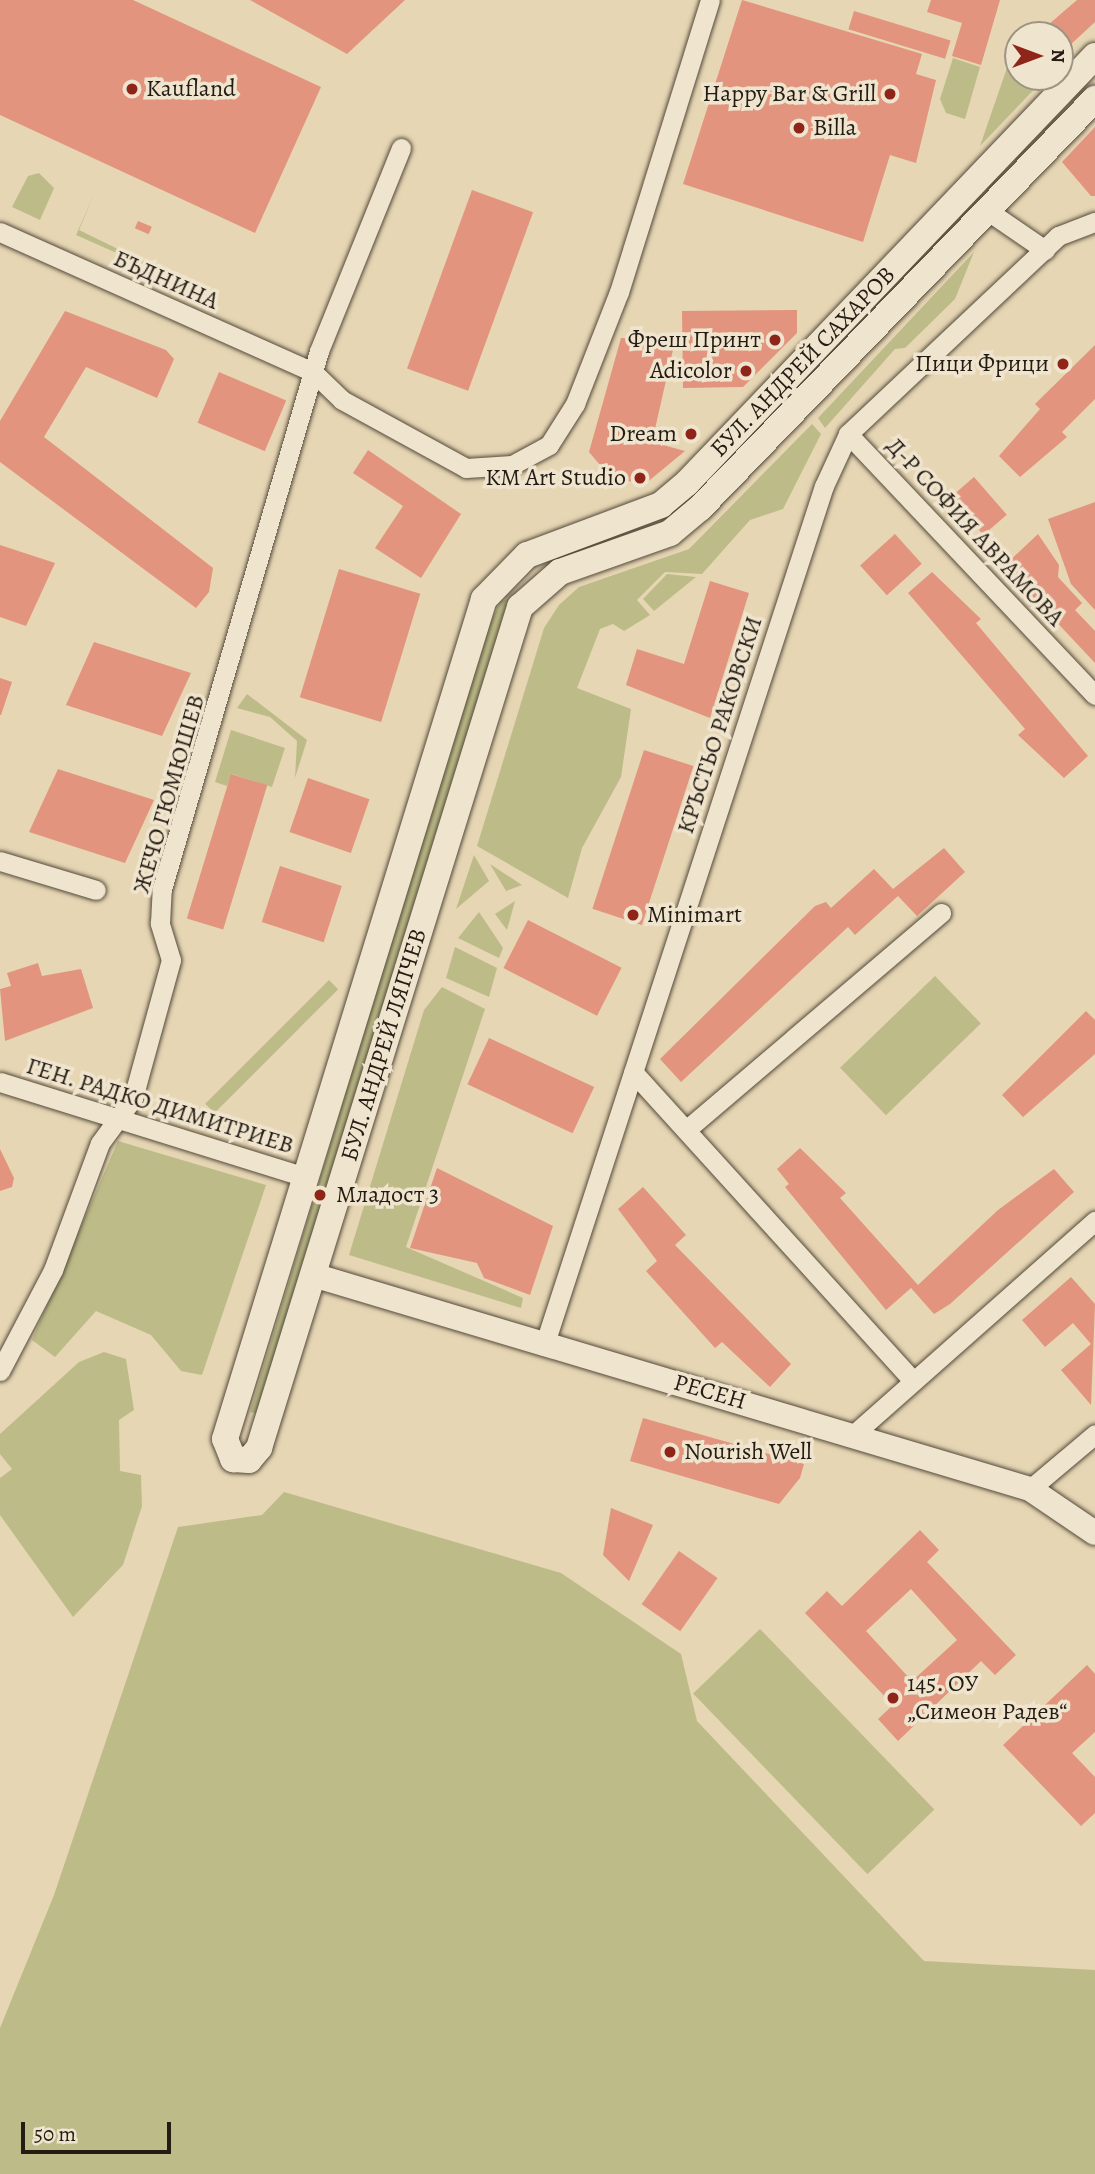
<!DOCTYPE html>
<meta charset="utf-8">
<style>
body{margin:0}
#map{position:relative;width:1095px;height:2174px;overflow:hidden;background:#e6d6b4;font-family:Alegreya,serif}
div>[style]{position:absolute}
.green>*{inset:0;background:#bdbc88;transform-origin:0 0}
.building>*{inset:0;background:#e2947e;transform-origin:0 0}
.roads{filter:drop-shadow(0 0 2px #544a3b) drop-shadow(0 0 2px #544a3b)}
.minor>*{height:19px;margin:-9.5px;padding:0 9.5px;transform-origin:9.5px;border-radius:9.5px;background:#efe4ce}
.tertiary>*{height:24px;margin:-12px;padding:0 12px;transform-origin:12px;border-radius:12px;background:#efe4ce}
.secondary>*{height:26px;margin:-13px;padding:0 13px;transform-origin:13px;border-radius:13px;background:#efe4ce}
.dots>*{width:19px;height:19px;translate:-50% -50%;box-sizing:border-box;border:4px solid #efe4ce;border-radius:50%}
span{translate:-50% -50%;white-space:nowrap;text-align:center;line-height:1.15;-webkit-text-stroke:7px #efe4ce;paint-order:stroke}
.poi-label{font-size:24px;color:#241b13}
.left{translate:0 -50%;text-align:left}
.right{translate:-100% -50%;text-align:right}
.street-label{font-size:24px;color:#241b13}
.north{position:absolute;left:1004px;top:21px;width:70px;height:70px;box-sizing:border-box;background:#efe4ce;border:2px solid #9e9483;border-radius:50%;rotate:90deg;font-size:19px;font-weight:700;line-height:28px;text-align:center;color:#241b13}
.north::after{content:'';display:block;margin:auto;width:24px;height:32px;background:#8f2418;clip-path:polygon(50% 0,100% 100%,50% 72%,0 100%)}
.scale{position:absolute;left:21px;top:2122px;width:150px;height:32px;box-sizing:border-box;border:4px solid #241b13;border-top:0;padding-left:9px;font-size:21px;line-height:24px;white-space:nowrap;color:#241b13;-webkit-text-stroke:5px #efe4ce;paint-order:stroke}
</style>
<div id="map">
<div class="green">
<i style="clip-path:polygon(1018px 36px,1018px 77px,1046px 77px,980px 146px)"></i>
<i style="clip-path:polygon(953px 58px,980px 67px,965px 119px,946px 113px,940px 99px)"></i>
<i style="clip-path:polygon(39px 173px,54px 188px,40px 220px,12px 207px,28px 176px)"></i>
<i style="clip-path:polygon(95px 192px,79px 230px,214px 296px,76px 235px)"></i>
<i style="clip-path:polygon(974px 252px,955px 299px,905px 348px,895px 349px,825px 428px,818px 418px)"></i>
<i style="clip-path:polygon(812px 424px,821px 434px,783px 509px,750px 520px,702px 574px,665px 572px,637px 600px,650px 615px,624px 631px,613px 624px,600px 629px,577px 688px,631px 709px,621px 777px,582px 848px,568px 898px,477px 846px,544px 628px,559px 605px,579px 587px,689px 549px)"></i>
<i style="clip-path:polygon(667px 574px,696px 577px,654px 611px,643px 599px)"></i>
<i style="clip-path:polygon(509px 599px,259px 1414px,250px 1412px,482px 639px,501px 601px)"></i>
<i style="clip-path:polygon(247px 694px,307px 740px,295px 778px,297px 741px,270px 717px,237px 708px)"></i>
<i style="clip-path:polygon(231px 730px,285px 748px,272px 787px,232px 774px,227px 786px,215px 782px)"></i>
<i style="clip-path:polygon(474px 855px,489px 881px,456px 909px)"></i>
<i style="clip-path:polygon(490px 864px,522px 885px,506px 891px)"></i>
<i style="clip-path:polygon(515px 901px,507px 930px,495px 914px)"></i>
<i style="clip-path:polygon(479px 912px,503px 948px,499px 958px,458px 938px)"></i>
<i style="clip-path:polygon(455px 947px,497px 968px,489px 997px,446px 978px)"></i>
<i style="left:935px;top:976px;width:66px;height:132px;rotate:46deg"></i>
<i style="left:329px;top:980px;width:13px;height:175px;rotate:45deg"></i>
<i style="clip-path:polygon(442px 987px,485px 1009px,406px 1247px,523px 1298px,521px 1308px,349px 1255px,424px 1010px)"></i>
<i style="clip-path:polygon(118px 1141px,266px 1185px,202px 1375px,181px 1371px,151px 1335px,96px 1311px,55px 1357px,32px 1340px)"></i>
<i style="clip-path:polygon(104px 1352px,126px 1359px,134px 1410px,119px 1420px,120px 1471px,141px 1475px,142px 1506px,123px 1565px,73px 1617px,0 1515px,0 1478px,12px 1469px,0 1454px,0 1434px,79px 1362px)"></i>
<i style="clip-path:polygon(284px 1492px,561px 1573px,681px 1654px,697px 1721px,924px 1961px,1095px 1970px,1095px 2174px,0 2174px,0 2028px,54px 1895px,178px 1527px,262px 1515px)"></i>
<i style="left:760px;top:1629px;width:251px;height:93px;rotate:46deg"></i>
</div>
<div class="building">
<i style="clip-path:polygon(0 0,133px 0,321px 87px,255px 233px,0 115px)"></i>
<i style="clip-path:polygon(250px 0,405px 0,347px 54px)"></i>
<i style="clip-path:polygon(742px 0,922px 54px,916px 74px,936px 80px,916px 163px,890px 155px,863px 242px,683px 184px)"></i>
<i style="clip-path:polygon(931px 0,1000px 0,981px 65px,952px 56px,962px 23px,927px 12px)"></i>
<i style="clip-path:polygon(1077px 0,1095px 0,1095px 22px,1069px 46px,1048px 25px)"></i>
<i style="left:854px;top:11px;width:101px;height:19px;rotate:17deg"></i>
<i style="clip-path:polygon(1095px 127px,1095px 196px,1091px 196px,1062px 162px)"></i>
<i style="left:472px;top:190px;width:65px;height:190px;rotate:20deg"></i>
<i style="left:138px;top:221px;width:15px;height:8px;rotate:23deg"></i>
<i style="clip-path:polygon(797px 310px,797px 333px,743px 387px,683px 388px,682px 311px)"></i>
<i style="clip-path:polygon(65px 311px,166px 350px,174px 359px,157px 398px,86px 367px,44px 437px,213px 568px,209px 592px,196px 608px,0 462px,0 421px)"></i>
<i style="clip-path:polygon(621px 338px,675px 341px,652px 442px,685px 451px,645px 484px,611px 478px,589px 452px)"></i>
<i style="clip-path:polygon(1095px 345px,1095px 399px,1062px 432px,1067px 437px,1020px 477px,999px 456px,1040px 409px,1035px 404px)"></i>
<i style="left:219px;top:372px;width:73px;height:55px;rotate:23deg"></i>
<i style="clip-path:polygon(368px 450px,461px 514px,421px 578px,375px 548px,403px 506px,353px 473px)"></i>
<i style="left:974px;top:477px;width:50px;height:31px;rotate:49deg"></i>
<i style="clip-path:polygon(1095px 502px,1095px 610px,1071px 584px,1048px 519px)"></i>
<i style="left:895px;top:534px;width:40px;height:47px;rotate:48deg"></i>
<i style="clip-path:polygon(1038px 534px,1059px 565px,1058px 577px,1082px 603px,1075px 610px,1095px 631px,1095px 663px,1004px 566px)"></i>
<i style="clip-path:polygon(0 545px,55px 563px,26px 626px,0 617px)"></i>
<i style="left:339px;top:569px;width:85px;height:134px;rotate:17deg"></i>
<i style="clip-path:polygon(932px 572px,981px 619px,976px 623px,1088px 756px,1064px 778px,1018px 735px,1025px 729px,908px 593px)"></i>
<i style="clip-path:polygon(710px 581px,749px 593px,710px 718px,626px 685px,637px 649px,684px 664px)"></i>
<i style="clip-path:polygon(94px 642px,191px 673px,162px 736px,66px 705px)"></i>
<i style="clip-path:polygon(0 678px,12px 682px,1px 715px,0 715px)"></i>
<i style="left:644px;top:750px;width:52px;height:167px;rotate:18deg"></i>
<i style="clip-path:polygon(58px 769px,154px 800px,125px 863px,29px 832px)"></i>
<i style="left:231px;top:774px;width:38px;height:151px;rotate:17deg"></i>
<i style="left:308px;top:778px;width:65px;height:57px;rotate:19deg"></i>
<i style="clip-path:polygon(944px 848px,965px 872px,917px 916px,898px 896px,855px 935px,848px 927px,681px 1082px,660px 1059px,815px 906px,826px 902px,831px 908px,874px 869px,893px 889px)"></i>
<i style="left:280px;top:866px;width:65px;height:59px;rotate:18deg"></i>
<i style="left:528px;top:920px;width:105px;height:54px;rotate:27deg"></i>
<i style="clip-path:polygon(38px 963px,42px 976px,81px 969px,93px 1008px,5px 1041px,0 989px,11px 986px,7px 973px)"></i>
<i style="clip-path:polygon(1086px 1011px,1095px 1020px,1095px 1054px,1023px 1117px,1002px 1095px)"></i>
<i style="left:489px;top:1038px;width:116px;height:51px;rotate:25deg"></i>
<i style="clip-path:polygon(800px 1148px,846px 1193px,840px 1198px,918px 1285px,998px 1210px,1054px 1169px,1074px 1192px,950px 1304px,934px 1314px,911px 1288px,886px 1310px,785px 1187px,789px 1184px,777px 1169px)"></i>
<i style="clip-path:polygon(0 1149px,14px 1178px,12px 1187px,0 1191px)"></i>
<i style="clip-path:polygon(437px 1168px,553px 1226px,530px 1295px,484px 1278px,477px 1263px,410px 1248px)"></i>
<i style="clip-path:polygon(643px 1187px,686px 1235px,675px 1245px,791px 1364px,770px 1387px,722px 1342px,715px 1348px,646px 1271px,657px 1261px,618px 1209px)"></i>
<i style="clip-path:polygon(1071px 1277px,1095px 1304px,1091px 1405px,1061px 1370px,1091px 1344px,1073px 1323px,1045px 1347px,1022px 1320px)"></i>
<i style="clip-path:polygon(643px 1418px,804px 1464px,800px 1478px,779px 1504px,630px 1461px)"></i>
<i style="clip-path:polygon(611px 1508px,653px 1525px,629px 1581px,603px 1555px)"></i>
<i style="clip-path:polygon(evenodd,920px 1530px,939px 1550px,927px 1562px,1016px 1655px,995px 1675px,981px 1661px,898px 1741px,878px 1719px,893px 1705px,805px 1613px,827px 1591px,842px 1606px,920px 1530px,911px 1589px,957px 1640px,912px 1681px,866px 1631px,911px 1589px)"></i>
<i style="left:679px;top:1551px;width:47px;height:65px;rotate:35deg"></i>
<i style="clip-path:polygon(1087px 1665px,1095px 1674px,1095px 1732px,1072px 1753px,1095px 1777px,1095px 1813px,1081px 1826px,1003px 1745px)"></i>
</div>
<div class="roads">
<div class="minor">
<i style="left:988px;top:211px;width:69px;rotate:34.4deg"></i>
<i style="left:0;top:232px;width:343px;rotate:24.1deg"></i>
<i style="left:313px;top:372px;width:40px;rotate:44deg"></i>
<i style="left:342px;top:400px;width:141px;rotate:28.7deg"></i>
<i style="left:466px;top:468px;width:46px;rotate:-3.7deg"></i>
<i style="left:512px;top:465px;width:42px;rotate:-28.4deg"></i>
<i style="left:549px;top:445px;width:49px;rotate:-57.6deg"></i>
<i style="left:575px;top:404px;width:120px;rotate:-68.6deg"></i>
<i style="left:619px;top:292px;width:306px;rotate:-72.7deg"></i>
<i style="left:848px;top:434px;width:359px;rotate:46.6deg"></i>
<i style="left:0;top:861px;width:100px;rotate:16.8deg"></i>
<i style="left:633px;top:1072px;width:417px;rotate:47.8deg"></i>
<i style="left:0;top:1082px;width:319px;rotate:17.3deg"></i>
<i style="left:686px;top:1130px;width:335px;rotate:-40.4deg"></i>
<i style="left:544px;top:1346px;width:904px;rotate:-71.97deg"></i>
<i style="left:824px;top:486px;width:57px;rotate:-65.2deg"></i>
<i style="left:848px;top:434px;width:289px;rotate:-43.3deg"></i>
<i style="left:1058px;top:236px;width:40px;rotate:-21deg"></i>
<i style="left:0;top:1371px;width:114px;rotate:-62.3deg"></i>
<i style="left:53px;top:1270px;width:135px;rotate:-69.7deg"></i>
<i style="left:100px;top:1143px;width:56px;rotate:-53.7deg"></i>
<i style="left:133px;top:1098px;width:143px;rotate:-74.6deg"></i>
<i style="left:171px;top:960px;width:39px;rotate:-107deg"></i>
<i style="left:160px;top:923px;width:34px;rotate:-87deg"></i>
<i style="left:162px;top:889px;width:560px;rotate:-73.73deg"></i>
<i style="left:319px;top:351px;width:219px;rotate:-68deg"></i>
<i style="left:854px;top:1434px;width:322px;rotate:-41.5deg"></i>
<i style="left:1030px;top:1489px;width:85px;rotate:-40.2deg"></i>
</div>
<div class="tertiary">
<i style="left:313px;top:1275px;width:748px;rotate:16.62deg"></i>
<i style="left:1030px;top:1489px;width:78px;rotate:34.1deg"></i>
</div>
<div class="secondary">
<i style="left:1095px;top:56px;width:591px;rotate:133.7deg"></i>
<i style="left:687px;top:483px;width:34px;rotate:140deg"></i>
<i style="left:661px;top:505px;width:143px;rotate:159.5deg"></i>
<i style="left:527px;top:555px;width:62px;rotate:134.3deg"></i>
<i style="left:484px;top:599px;width:879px;rotate:107.14deg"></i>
<i style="left:225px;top:1439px;width:22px;rotate:68deg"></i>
<i style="left:233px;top:1459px;width:16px;rotate:4deg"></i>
<i style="left:249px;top:1460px;width:16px;rotate:-50deg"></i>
<i style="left:259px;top:1448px;width:881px;rotate:-72.76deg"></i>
<i style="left:520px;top:607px;width:53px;rotate:-41.2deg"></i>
<i style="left:560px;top:572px;width:117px;rotate:-19.5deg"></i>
<i style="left:670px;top:533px;width:39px;rotate:-40deg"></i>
<i style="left:700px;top:508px;width:569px;rotate:-46deg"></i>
</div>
</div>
<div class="dots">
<i style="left:132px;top:89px;background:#8f2418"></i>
<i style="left:890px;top:94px;background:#8f2418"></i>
<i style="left:799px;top:128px;background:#8f2418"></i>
<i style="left:775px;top:340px;background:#8f2418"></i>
<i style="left:1063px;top:364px;background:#8f2418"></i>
<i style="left:746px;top:371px;background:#8f2418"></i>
<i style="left:691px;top:434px;background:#8f2418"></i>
<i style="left:640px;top:478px;background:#8f2418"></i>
<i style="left:633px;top:915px;background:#8f2418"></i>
<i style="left:320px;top:1195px;background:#8f2418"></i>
<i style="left:670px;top:1452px;background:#8f2418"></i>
<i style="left:893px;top:1698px;background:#8f2418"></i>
</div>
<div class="poi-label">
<span class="left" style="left:146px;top:89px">Kaufland</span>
<span class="right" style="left:876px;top:94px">Happy Bar &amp; Grill</span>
<span class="left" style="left:813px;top:128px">Billa</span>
<span class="right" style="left:761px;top:340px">Фреш Принт</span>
<span class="right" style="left:1049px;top:364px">Пици Фрици</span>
<span class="right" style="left:732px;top:371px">Adicolor</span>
<span class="right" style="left:677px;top:434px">Dream</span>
<span class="right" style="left:626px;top:478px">KM Art Studio</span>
<span class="left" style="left:647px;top:915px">Minimart</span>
<span class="left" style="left:336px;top:1195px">Младост 3</span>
<span class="left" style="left:684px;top:1452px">Nourish Well</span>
<span class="left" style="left:907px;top:1698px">145. ОУ<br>„Симеон Радев“</span>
</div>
<div class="street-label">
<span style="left:166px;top:280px;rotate:24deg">БЪДНИНА</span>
<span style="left:803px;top:362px;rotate:-46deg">БУЛ. АНДРЕЙ САХАРОВ</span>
<span style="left:975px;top:532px;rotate:47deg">Д-Р СОФИЯ АВРАМОВА</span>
<span style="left:720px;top:725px;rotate:-72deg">КРЪСТЬО РАКОВСКИ</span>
<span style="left:169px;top:794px;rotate:-74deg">ЖЕЧО ГЮМЮШЕВ</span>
<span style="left:384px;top:1045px;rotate:-73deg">БУЛ. АНДРЕЙ ЛЯПЧЕВ</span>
<span style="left:160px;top:1106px;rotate:17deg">ГЕН. РАДКО ДИМИТРИЕВ</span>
<span style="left:710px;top:1392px;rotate:16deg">РЕСЕН</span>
</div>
<div class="north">N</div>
<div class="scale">50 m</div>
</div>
